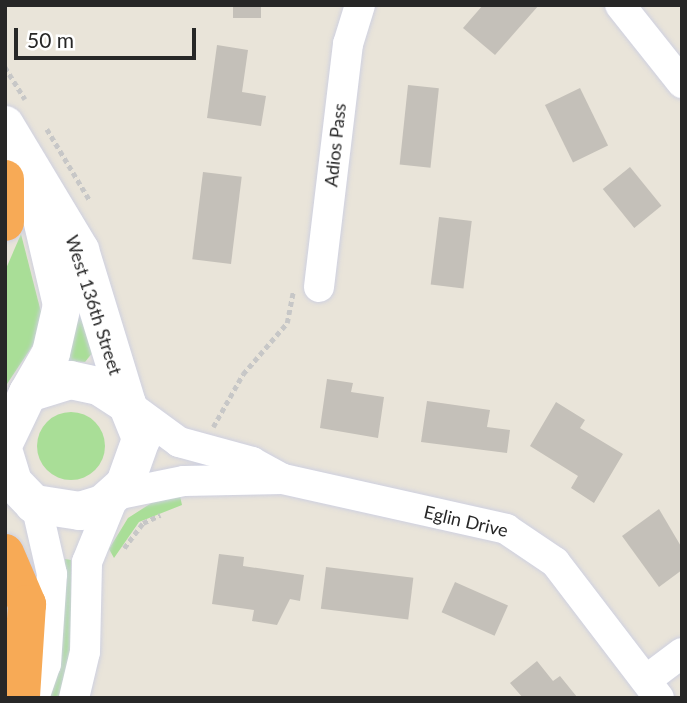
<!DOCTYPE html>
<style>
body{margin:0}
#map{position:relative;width:687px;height:703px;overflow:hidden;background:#e9e4d9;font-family:Lato,sans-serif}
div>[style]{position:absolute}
.green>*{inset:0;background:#a9de97}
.round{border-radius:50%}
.building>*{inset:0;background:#c4c0b9;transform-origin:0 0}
.path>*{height:4.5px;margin-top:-2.25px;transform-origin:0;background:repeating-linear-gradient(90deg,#c7c7c7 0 5px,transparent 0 8.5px)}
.roads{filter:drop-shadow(0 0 2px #ced0e0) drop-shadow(0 0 2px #ced0e0)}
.street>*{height:30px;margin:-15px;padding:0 15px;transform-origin:15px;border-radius:15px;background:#fff}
.secondary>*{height:38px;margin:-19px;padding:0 19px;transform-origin:19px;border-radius:19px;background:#fff}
.highway>*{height:38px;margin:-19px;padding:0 19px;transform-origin:19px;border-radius:19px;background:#f7aa56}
span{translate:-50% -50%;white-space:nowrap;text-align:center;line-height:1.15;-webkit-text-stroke:7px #fff;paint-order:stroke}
.street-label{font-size:18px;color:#272727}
.frame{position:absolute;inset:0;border:7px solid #272727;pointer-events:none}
.scale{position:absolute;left:14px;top:28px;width:182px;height:32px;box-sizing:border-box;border:4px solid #272727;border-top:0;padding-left:9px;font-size:21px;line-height:24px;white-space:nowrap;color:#272727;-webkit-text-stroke:5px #fff;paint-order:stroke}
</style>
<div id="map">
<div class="green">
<i style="clip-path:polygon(21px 234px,42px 316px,37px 339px,5px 387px,5px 271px)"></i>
<i style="clip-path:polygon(83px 316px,93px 352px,85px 362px,67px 361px,77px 317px)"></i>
<i class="round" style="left:37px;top:412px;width:68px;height:68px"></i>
<i style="clip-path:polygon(180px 496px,182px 505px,139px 522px,114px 558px,109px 549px,128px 518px,153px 502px)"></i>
<i style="clip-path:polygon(65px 559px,71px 560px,72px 643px,60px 698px,49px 698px)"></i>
</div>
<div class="building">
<i style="left:233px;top:5px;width:28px;height:13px"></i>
<i style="clip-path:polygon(483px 5px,539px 5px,495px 55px,463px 28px)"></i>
<i style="clip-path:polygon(217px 45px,248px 50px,242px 92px,266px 96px,261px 126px,207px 118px)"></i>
<i style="left:408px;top:85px;width:31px;height:80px;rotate:6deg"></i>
<i style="left:580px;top:88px;width:64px;height:39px;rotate:64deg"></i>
<i style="left:630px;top:167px;width:50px;height:35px;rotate:51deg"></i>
<i style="left:203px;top:172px;width:39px;height:88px;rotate:7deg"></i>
<i style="left:439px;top:217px;width:33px;height:68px;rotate:7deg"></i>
<i style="clip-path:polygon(327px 379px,353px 383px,351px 392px,384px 397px,378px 438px,320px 428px)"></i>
<i style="clip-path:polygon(427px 401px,490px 410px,487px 427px,510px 430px,507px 453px,421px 442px)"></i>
<i style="clip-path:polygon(556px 402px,585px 420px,580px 428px,623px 454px,594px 503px,571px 488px,578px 476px,530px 446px)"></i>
<i style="clip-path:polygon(659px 509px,682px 548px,682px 570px,659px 587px,622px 536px)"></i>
<i style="clip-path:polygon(219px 554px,244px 557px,243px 566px,304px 575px,300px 601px,290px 599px,277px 625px,252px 621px,254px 610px,212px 604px)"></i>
<i style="left:326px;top:567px;width:88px;height:42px;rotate:7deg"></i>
<i style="left:455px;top:582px;width:58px;height:33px;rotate:24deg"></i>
<i style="clip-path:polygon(537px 661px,553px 681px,560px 676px,577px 697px,523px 698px,510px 683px)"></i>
</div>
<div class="path">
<i style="left:5px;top:67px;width:38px;rotate:58deg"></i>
<i style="left:47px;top:129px;width:82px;rotate:59deg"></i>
<i style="left:213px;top:427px;width:61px;rotate:-60.5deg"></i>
<i style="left:243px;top:374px;width:67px;rotate:-49.2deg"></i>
<i style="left:287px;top:323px;width:31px;rotate:-79deg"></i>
<i style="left:124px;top:548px;width:31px;rotate:-53deg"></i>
<i style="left:143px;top:523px;width:19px;rotate:-25deg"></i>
</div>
<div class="roads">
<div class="street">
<i style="left:620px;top:5px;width:100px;rotate:51.5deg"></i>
<i style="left:319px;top:287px;width:245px;rotate:-83.2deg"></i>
<i style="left:348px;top:44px;width:41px;rotate:-72.9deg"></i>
<i style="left:130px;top:406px;width:61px;rotate:36.3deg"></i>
<i style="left:179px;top:442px;width:76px;rotate:15.3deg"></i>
<i style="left:252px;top:462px;width:35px;rotate:29deg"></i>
<i style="left:115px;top:495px;width:70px;rotate:-11.5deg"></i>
<i style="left:184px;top:481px;width:99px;rotate:-1.2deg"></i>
<i style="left:283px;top:479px;width:229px;rotate:12.6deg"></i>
<i style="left:506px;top:529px;width:59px;rotate:34deg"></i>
<i style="left:555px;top:562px;width:171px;rotate:52.6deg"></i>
<i style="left:646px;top:680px;width:45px;rotate:-36.9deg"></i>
<i style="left:34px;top:698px;width:36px;rotate:-71deg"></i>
<i style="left:46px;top:664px;width:90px;rotate:-86.2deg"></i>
<i style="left:52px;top:574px;width:72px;rotate:-102.9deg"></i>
<i style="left:74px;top:698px;width:47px;rotate:-76.6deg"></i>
<i style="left:85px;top:652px;width:90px;rotate:-88.7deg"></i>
<i style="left:87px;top:562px;width:71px;rotate:-67.8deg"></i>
</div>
<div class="secondary">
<i style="left:5px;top:125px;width:146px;rotate:59deg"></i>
<i style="left:80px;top:250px;width:161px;rotate:73deg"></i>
<i style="left:28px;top:393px;width:46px;rotate:-60.1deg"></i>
<i style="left:51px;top:353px;width:49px;rotate:-77.1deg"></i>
<i style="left:62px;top:305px;width:115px;rotate:-103.1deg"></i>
<i style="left:5px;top:441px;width:53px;rotate:-64.4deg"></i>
<i style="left:28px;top:393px;width:44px;rotate:-17.2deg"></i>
<i style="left:70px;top:380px;width:30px;rotate:12deg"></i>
<i style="left:99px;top:386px;width:33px;rotate:33deg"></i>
<i style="left:127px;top:404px;width:38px;rotate:68deg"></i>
<i style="left:141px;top:439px;width:48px;rotate:109.6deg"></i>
<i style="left:125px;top:484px;width:30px;rotate:138deg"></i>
<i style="left:103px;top:504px;width:24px;rotate:163deg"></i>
<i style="left:80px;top:511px;width:47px;rotate:-171.3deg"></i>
<i style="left:34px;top:504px;width:30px;rotate:-134deg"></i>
<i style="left:13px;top:482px;width:28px;rotate:-107deg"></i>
</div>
<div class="highway">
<i style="left:5px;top:179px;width:43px;rotate:90deg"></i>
<i style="left:5px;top:553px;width:56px;rotate:66.7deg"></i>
<i style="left:27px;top:604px;width:94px;rotate:93.7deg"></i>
</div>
</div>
<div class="street-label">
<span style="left:335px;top:145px;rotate:-84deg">Adios Pass</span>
<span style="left:94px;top:305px;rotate:72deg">West 136th Street</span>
<span style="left:466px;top:521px;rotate:13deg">Eglin Drive</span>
</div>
<div class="frame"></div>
<div class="scale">50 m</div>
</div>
